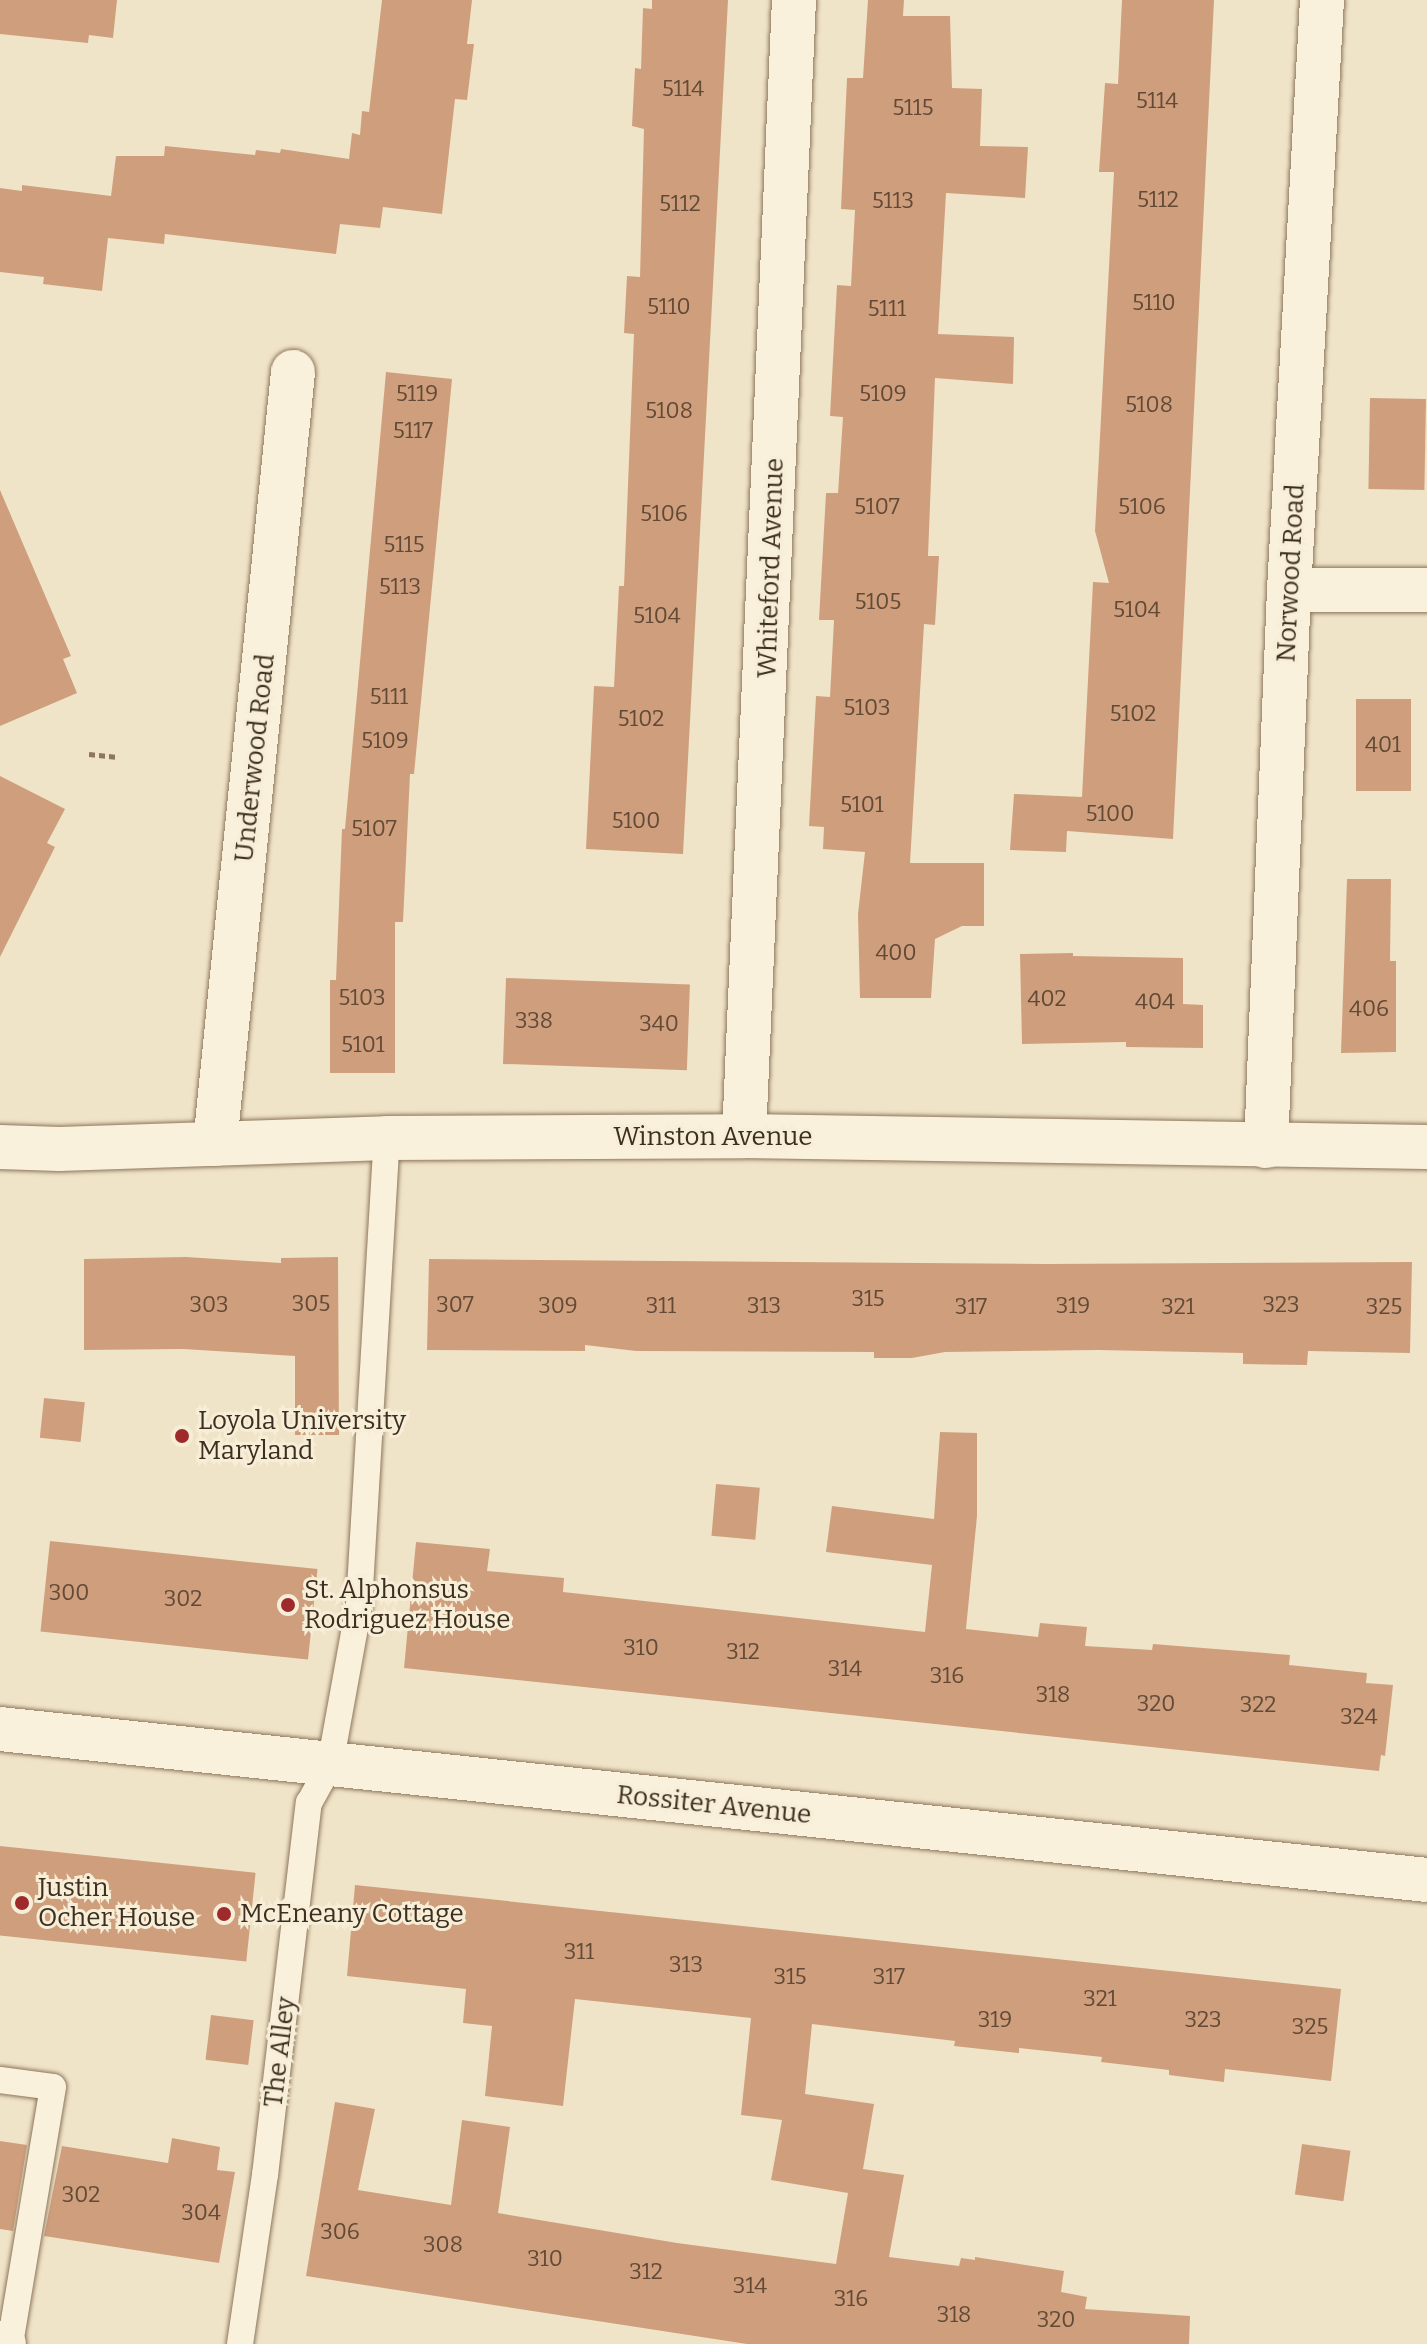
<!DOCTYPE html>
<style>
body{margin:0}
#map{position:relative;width:1427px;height:2344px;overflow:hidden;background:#f0e4c8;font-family:Bitter,serif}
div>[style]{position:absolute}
.building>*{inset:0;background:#cf9f7d;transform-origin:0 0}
.path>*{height:5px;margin-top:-2.5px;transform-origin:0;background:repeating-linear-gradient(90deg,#8d765c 0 6px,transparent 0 10px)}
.roads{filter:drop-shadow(0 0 2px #8d765c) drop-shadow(0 0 2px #8d765c)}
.service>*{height:26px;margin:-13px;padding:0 13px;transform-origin:13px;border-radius:13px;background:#faf1dc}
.minor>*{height:44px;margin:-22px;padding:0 22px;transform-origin:22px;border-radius:22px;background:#faf1dc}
.dots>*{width:22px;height:22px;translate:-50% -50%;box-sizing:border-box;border:4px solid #f7eed8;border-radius:50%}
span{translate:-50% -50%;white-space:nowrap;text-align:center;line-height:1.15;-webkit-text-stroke:6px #f7eed8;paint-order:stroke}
.number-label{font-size:22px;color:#624a37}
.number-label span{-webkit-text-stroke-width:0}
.street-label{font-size:26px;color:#3d2e20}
.poi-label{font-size:26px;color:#3d2e20}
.left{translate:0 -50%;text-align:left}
</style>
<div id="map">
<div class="building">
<i style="clip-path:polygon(0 0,117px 0,113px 38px,89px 35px,88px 43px,0 34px)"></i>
<i style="clip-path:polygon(382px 0,472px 0,467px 44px,474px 44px,467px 100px,455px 99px,442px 214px,383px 207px,380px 228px,340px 224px,336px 254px,165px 234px,164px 244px,108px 238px,102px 291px,43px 284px,44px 277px,0 272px,0 188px,22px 191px,22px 185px,111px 196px,116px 156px,164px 156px,165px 146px,255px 155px,256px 150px,280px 153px,281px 149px,349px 159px,352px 133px,360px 135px,362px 111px,369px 112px)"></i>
<i style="clip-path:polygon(652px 0,728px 0,683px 854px,586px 849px,594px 686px,614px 687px,619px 586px,624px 586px,634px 334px,624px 333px,627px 276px,640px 277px,644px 129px,632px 126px,635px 68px,641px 69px,643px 8px,652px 9px)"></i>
<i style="clip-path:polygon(868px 0,904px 0,903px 16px,950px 16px,952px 88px,982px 89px,980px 146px,1028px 147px,1025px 198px,946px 193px,938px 334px,1014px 337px,1013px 384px,935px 378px,928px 556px,939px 556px,935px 625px,924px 624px,910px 863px,984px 863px,984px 926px,962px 926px,935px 939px,931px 998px,860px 998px,858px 914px,865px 852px,823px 849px,824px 827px,809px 826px,816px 696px,830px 697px,834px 620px,819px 620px,826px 493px,838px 493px,843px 417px,830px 416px,837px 285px,851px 286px,855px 210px,841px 209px,847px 78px,863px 78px)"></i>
<i style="clip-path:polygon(1122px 0,1214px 0,1173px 839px,1067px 831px,1066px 852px,1010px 850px,1014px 794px,1082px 797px,1093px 582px,1109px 583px,1095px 531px,1114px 172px,1099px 172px,1105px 83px,1118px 84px)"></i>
<i style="clip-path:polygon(386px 372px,452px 379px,414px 774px,410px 774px,403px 922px,395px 922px,395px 1073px,330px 1073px,330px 980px,336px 980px,342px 829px,345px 829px)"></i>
<i style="left:1370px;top:398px;width:56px;height:91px;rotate:1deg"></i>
<i style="clip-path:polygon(0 490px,71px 656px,63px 659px,77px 693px,0 726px)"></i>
<i style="left:1356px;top:699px;width:55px;height:92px"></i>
<i style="clip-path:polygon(0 776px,65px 809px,47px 843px,55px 847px,0 957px)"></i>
<i style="clip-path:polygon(1347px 879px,1391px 879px,1390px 961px,1396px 961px,1396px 1052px,1341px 1053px)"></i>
<i style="clip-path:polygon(1073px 953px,1073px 956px,1183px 958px,1183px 1004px,1203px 1005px,1203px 1048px,1126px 1047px,1126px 1042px,1022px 1044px,1020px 954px)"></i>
<i style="left:506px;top:978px;width:184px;height:86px;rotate:2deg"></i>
<i style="clip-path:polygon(186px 1257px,281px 1263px,281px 1258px,338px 1257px,339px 1435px,295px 1435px,295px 1356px,183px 1349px,84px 1350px,84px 1259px)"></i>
<i style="clip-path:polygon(429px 1259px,1046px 1264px,1412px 1262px,1410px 1353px,1308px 1351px,1307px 1365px,1243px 1364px,1243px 1353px,1098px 1350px,945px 1352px,912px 1358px,874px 1358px,874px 1352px,636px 1351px,585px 1345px,585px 1351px,427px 1350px)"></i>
<i style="left:44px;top:1398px;width:41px;height:40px;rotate:6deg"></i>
<i style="clip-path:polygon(940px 1432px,977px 1433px,977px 1516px,966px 1629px,1038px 1637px,1040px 1623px,1087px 1627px,1085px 1646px,1152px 1650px,1153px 1644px,1290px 1655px,1289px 1665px,1367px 1673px,1366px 1683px,1393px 1685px,1385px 1756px,1381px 1755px,1379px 1771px,404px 1668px,416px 1542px,490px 1549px,487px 1571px,564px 1578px,563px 1592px,925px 1632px,932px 1565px,826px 1552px,832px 1506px,934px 1519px)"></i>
<i style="left:716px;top:1484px;width:44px;height:52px;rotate:5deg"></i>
<i style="left:50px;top:1541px;width:269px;height:91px;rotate:6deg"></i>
<i style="left:0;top:1846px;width:257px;height:89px;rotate:6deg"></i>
<i style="clip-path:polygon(355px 1885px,1341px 1989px,1331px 2081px,1225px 2069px,1224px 2082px,1169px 2075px,1169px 2070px,1101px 2062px,1102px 2057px,1019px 2048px,1019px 2053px,954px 2046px,955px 2041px,812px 2024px,805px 2094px,874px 2104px,863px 2169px,904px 2175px,889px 2257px,959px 2266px,961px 2258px,975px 2260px,975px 2257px,1064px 2271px,1061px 2292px,1087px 2297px,1085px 2309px,1190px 2316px,1189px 2344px,747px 2344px,306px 2276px,335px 2102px,375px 2109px,358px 2190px,451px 2205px,462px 2120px,510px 2127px,498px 2213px,677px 2243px,836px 2264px,848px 2193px,771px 2180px,782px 2120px,741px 2115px,751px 2018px,575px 1999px,563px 2106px,485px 2096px,492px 2026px,463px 2023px,466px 1989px,347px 1976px)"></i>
<i style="left:211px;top:2015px;width:43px;height:45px;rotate:7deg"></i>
<i style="clip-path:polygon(172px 2138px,220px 2147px,217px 2170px,235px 2172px,219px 2263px,44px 2236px,62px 2146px,168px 2163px)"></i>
<i style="clip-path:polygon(0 2141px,27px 2145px,13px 2231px,0 2229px)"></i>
<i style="left:1302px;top:2144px;width:49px;height:51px;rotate:8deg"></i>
</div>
<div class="path">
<i style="left:89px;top:754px;width:29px;rotate:6deg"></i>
</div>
<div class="roads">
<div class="service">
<i style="left:0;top:2080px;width:53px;rotate:7.5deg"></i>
<i style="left:53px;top:2087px;width:261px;rotate:99.5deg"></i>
<i style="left:240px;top:2344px;width:171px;rotate:-81.6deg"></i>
<i style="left:265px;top:2175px;width:375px;rotate:-83.3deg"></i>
<i style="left:309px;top:1803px;width:43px;rotate:-61.1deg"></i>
<i style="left:330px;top:1765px;width:163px;rotate:-79.7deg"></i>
<i style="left:359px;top:1605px;width:468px;rotate:-86.6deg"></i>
</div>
<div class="minor">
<i style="left:1289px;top:590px;width:138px"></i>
<i style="left:744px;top:1136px;width:1137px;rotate:-87.48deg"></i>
<i style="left:215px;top:1144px;width:776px;rotate:-84.23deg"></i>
<i style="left:1266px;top:1146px;width:556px;rotate:-87.63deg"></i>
<i style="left:1289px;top:590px;width:591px;rotate:-86.8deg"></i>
<i style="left:0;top:1147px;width:59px;rotate:1.9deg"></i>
<i style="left:59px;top:1149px;width:328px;rotate:-1.9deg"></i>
<i style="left:387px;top:1138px;width:357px;rotate:-0.3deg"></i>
<i style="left:744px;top:1136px;width:683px;rotate:0.92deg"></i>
<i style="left:0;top:1729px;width:1435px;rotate:6.04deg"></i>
<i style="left:0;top:2343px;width:4px;rotate:14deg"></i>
</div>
</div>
<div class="dots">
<i style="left:182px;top:1436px;background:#9e2a2b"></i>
<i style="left:288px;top:1605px;background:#9e2a2b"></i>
<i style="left:22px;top:1903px;background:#9e2a2b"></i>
<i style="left:224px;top:1914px;background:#9e2a2b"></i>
</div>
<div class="number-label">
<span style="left:683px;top:89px">5114</span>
<span style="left:1157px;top:101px">5114</span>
<span style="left:913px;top:108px">5115</span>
<span style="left:1158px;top:200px">5112</span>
<span style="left:893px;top:201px">5113</span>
<span style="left:680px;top:204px">5112</span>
<span style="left:1154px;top:303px">5110</span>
<span style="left:669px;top:307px">5110</span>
<span style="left:887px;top:309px">5111</span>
<span style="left:417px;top:394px">5119</span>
<span style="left:883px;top:394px">5109</span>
<span style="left:1149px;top:405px">5108</span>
<span style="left:669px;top:411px">5108</span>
<span style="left:413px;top:431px">5117</span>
<span style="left:877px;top:507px">5107</span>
<span style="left:1142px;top:507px">5106</span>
<span style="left:664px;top:514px">5106</span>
<span style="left:404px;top:545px">5115</span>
<span style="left:400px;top:587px">5113</span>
<span style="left:878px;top:602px">5105</span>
<span style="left:1137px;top:610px">5104</span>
<span style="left:657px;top:616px">5104</span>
<span style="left:389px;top:697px">5111</span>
<span style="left:867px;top:708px">5103</span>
<span style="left:1133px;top:714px">5102</span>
<span style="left:641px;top:719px">5102</span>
<span style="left:385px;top:741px">5109</span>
<span style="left:1383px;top:745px">401</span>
<span style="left:862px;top:805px">5101</span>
<span style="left:1110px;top:814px">5100</span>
<span style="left:636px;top:821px">5100</span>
<span style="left:374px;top:829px">5107</span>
<span style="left:896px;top:953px">400</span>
<span style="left:362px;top:998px">5103</span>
<span style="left:1047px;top:999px">402</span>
<span style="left:1155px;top:1002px">404</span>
<span style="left:1369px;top:1009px">406</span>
<span style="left:534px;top:1021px">338</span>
<span style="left:659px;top:1024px">340</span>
<span style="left:363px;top:1045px">5101</span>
<span style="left:868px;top:1299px">315</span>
<span style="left:311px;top:1304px">305</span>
<span style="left:209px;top:1305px">303</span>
<span style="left:455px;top:1305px">307</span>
<span style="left:1281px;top:1305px">323</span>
<span style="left:558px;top:1306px">309</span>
<span style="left:661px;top:1306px">311</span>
<span style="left:764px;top:1306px">313</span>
<span style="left:1073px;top:1306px">319</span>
<span style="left:971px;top:1307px">317</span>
<span style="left:1178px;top:1307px">321</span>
<span style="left:1384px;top:1307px">325</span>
<span style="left:69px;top:1593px">300</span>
<span style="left:183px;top:1599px">302</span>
<span style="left:641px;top:1648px">310</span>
<span style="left:743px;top:1652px">312</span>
<span style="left:845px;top:1669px">314</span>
<span style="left:947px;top:1676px">316</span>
<span style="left:1053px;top:1695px">318</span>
<span style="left:1156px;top:1704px">320</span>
<span style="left:1258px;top:1705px">322</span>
<span style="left:1359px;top:1717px">324</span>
<span style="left:579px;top:1952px">311</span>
<span style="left:686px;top:1965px">313</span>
<span style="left:790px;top:1977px">315</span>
<span style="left:889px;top:1977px">317</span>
<span style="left:1100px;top:1999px">321</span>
<span style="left:995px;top:2020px">319</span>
<span style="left:1203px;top:2020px">323</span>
<span style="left:1310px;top:2027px">325</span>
<span style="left:81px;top:2195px">302</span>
<span style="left:201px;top:2213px">304</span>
<span style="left:340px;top:2232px">306</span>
<span style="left:443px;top:2245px">308</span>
<span style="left:545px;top:2259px">310</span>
<span style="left:646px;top:2272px">312</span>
<span style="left:750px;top:2286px">314</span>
<span style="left:851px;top:2299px">316</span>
<span style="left:954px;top:2315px">318</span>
<span style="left:1056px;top:2320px">320</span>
</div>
<div class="street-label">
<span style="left:771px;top:568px;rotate:-88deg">Whiteford Avenue</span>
<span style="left:1291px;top:573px;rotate:-87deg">Norwood Road</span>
<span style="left:255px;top:758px;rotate:-84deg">Underwood Road</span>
<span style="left:713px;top:1137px">Winston Avenue</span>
<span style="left:714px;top:1805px;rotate:6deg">Rossiter Avenue</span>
<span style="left:280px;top:2052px;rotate:-83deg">The Alley</span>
</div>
<div class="poi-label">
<span class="left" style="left:198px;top:1436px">Loyola University<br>Maryland</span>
<span class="left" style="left:304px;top:1605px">St. Alphonsus<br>Rodriguez House</span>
<span class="left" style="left:38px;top:1903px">Justin<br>Ocher House</span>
<span class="left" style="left:240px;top:1914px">McEneany Cottage</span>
</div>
</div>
